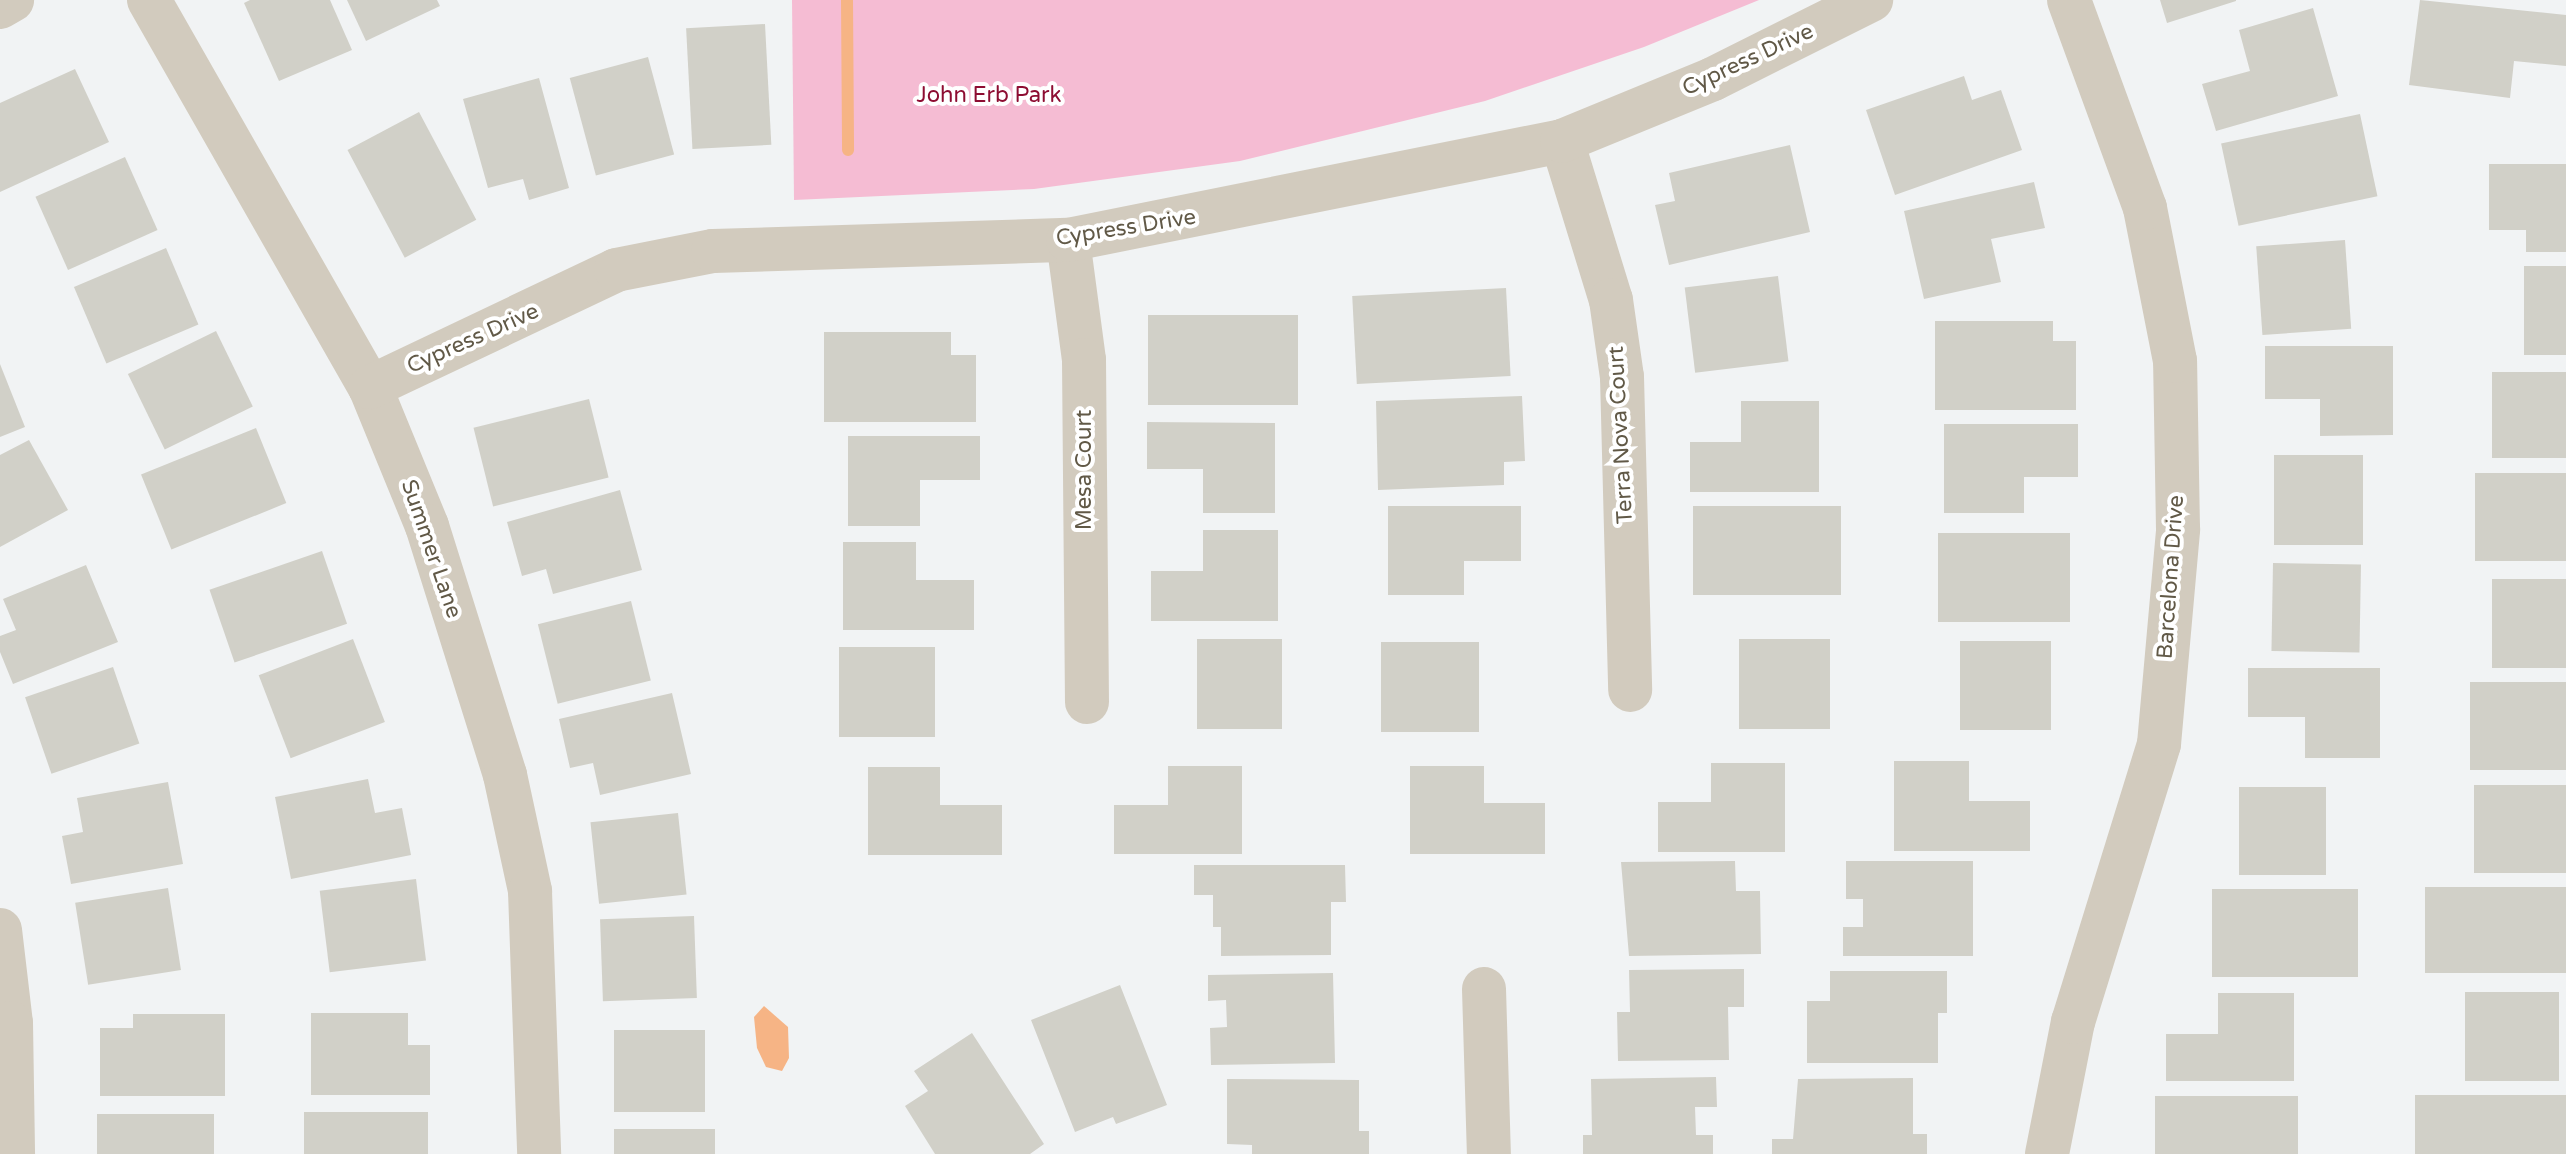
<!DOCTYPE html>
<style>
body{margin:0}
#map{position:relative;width:2566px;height:1154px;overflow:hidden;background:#f1f3f4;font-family:"Varela Round",sans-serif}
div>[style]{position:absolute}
.green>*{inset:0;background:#f5bcd3}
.water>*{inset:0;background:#f6b485}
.stream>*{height:12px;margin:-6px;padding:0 6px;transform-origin:6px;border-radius:6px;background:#f6b485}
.building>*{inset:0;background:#d1d0c8;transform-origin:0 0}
.minor>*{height:44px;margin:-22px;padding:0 22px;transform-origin:22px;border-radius:22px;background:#d2cbbe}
.tertiary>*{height:44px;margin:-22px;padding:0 22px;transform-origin:22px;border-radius:22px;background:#d2cbbe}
span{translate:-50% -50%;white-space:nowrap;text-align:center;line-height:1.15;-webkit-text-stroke:8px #fff;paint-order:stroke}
.street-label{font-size:22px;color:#615947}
.park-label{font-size:22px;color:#8d0d32}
</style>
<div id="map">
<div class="green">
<i style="clip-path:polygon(792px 0,1759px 0,1644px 47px,1485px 101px,1240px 161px,1034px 189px,794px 200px)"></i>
</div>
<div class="water">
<i style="clip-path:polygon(764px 1006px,788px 1027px,789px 1058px,782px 1071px,766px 1067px,757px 1048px,754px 1017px)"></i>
</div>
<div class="stream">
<i style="left:847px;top:0;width:150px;rotate:89.6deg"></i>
</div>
<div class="building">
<i style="clip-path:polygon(250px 0,330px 0,352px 50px,279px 81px,244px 3px)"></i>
<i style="clip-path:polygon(347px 0,437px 0,440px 6px,366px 41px)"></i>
<i style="clip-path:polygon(2160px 0,2236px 0,2236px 1px,2167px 23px)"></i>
<i style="clip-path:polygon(2420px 0,2566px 15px,2566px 66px,2514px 61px,2510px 98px,2409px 85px)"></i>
<i style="clip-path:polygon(2313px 8px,2338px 96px,2216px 131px,2202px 84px,2250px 71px,2239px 30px)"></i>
<i style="left:765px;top:24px;width:121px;height:79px;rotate:87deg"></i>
<i style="left:648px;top:57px;width:101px;height:81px;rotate:75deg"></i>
<i style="clip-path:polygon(75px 69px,109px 142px,0 192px,0 103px)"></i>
<i style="clip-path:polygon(1964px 76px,1972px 100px,2001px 90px,2022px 150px,1895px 195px,1866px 110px)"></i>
<i style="clip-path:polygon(539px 78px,569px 188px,529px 200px,523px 179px,488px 188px,463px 99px)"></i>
<i style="left:419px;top:112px;width:122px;height:81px;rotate:62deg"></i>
<i style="left:2360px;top:114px;width:84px;height:142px;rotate:78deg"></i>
<i style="clip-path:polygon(1790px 145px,1810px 232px,1669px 265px,1655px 205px,1675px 201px,1669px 173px)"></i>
<i style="left:125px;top:157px;width:80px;height:98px;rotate:66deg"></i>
<i style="clip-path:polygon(2489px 164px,2566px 164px,2566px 252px,2526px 252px,2526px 230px,2489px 230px)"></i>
<i style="clip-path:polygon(2034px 182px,2045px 228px,1991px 239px,2001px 282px,1924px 299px,1904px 211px)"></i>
<i style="left:2345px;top:240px;width:89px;height:89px;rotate:86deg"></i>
<i style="left:166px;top:248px;width:83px;height:100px;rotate:67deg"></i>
<i style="left:2524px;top:266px;width:42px;height:89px"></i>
<i style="left:1778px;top:276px;width:86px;height:94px;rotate:83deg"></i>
<i style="left:1506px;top:288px;width:88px;height:154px;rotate:87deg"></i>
<i style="left:1298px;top:315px;width:90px;height:150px;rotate:90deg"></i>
<i style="clip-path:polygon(1935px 321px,2053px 321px,2053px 341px,2076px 341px,2076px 410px,1935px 410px)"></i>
<i style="left:216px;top:331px;width:84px;height:98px;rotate:64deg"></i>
<i style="clip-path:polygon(824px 332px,951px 332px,951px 355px,976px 355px,976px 422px,824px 422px)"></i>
<i style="clip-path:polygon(2265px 346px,2393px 346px,2393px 435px,2320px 436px,2320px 399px,2265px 399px)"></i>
<i style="clip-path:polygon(0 364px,25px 427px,0 437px)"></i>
<i style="left:2492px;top:372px;width:74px;height:86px"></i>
<i style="clip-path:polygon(1522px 396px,1525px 461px,1504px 462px,1504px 485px,1378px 490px,1376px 401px)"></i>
<i style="left:589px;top:399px;width:81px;height:119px;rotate:76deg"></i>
<i style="clip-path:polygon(1741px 401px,1819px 401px,1819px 492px,1690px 492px,1690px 442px,1741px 442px)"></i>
<i style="clip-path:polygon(1147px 422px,1275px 423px,1275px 513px,1203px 513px,1203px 469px,1147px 469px)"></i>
<i style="clip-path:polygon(1944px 424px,2078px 424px,2078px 477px,2024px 477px,2024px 513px,1944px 513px)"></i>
<i style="left:256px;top:428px;width:81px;height:124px;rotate:68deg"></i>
<i style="clip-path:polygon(848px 436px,980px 436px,980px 480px,920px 480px,920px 526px,848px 526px)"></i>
<i style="clip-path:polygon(29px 440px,68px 510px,0 547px,0 455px)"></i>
<i style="left:2274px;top:455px;width:89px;height:90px"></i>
<i style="left:2475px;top:473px;width:91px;height:88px"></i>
<i style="clip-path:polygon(620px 490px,642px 570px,553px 594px,546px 569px,522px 576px,507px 522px)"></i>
<i style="clip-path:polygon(1388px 506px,1521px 506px,1521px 561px,1464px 561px,1464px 595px,1388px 595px)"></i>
<i style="left:1693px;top:506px;width:148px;height:89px"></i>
<i style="clip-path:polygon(1203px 530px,1278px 530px,1278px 621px,1151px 621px,1151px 571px,1203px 571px)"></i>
<i style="left:1938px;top:533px;width:132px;height:89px"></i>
<i style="clip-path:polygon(843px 542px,916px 542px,916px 580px,974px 580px,974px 630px,843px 630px)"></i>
<i style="left:322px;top:551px;width:77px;height:119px;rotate:71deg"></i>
<i style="left:2273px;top:563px;width:88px;height:88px;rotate:1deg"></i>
<i style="clip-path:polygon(86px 565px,118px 642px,13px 684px,0 652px,0 636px,16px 630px,3px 599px)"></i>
<i style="left:2492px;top:579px;width:74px;height:89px"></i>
<i style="left:631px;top:601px;width:82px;height:96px;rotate:76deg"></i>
<i style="left:353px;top:639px;width:89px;height:101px;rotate:69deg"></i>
<i style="left:1197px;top:639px;width:85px;height:90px"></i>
<i style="left:1739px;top:639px;width:91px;height:90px"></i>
<i style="left:1960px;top:641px;width:91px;height:89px"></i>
<i style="left:1381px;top:642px;width:98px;height:90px"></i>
<i style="left:839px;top:647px;width:96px;height:90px"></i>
<i style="left:113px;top:667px;width:81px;height:93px;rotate:71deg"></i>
<i style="clip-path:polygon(2248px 668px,2380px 668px,2380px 758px,2305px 758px,2305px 717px,2248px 717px)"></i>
<i style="left:2470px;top:682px;width:96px;height:88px"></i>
<i style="clip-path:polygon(672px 693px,691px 774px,600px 795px,593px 763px,570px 768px,559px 719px)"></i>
<i style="clip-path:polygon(1894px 761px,1969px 761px,1969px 801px,2030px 801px,2030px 851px,1894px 851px)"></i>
<i style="clip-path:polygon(1711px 763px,1785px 763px,1785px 852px,1658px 852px,1658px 802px,1711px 802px)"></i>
<i style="clip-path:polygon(1168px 766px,1242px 766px,1242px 854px,1114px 854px,1114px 805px,1168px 805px)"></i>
<i style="clip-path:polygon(1410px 766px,1484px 766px,1484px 803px,1545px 803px,1545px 854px,1410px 854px)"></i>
<i style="clip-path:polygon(868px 767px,940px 767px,940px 805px,1002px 805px,1002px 855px,868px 855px)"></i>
<i style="clip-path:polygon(368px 779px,375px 813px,402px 808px,411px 855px,291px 879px,275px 797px)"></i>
<i style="clip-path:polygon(168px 782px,183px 864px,71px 884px,62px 836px,83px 832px,77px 798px)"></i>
<i style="left:2474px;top:785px;width:92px;height:88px"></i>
<i style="left:2239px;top:787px;width:87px;height:88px"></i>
<i style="left:678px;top:813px;width:82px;height:88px;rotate:84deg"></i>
<i style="clip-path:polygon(1735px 861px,1736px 891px,1760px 891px,1761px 954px,1629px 956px,1621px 862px)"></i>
<i style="clip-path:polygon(1846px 861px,1973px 861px,1973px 956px,1843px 956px,1843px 927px,1863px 927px,1863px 899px,1846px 899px)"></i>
<i style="clip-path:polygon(1194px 865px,1345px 865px,1346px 902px,1331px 902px,1331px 955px,1221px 956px,1221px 927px,1213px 927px,1213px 895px,1194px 895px)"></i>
<i style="left:416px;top:879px;width:82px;height:97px;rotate:83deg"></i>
<i style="left:2425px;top:887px;width:141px;height:86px"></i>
<i style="left:168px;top:888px;width:83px;height:94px;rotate:81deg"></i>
<i style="left:2212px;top:889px;width:146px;height:88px"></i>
<i style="left:694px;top:916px;width:82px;height:94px;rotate:88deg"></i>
<i style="clip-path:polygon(1744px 969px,1744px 1007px,1728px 1007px,1729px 1060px,1618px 1061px,1617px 1012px,1630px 1012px,1629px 970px)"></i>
<i style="clip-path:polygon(1830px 971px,1947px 971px,1947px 1013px,1938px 1013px,1938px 1063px,1807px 1063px,1807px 1001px,1830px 1001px)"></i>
<i style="clip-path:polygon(1333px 973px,1335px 1063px,1211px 1065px,1210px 1028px,1227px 1027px,1226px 1000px,1208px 1001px,1208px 975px)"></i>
<i style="clip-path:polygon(1120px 985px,1167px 1105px,1116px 1124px,1113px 1117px,1075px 1132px,1031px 1020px)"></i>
<i style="left:2465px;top:992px;width:94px;height:89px"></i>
<i style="clip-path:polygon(2218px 993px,2294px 993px,2294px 1081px,2166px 1081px,2166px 1034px,2218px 1034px)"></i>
<i style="clip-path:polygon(311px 1013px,408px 1013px,408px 1045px,430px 1045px,430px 1095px,311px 1095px)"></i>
<i style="clip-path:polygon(133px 1014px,225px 1014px,225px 1096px,100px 1096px,100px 1028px,133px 1028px)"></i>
<i style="left:614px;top:1030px;width:91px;height:82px"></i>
<i style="clip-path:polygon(972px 1033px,1044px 1144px,1030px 1154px,935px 1154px,905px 1106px,928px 1091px,914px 1071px)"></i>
<i style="clip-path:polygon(1716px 1077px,1717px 1107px,1695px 1107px,1696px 1135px,1713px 1135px,1713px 1154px,1583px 1154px,1583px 1135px,1592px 1135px,1591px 1079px)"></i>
<i style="clip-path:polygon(1913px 1078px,1913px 1134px,1927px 1134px,1927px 1154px,1772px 1154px,1772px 1139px,1793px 1139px,1798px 1079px)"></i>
<i style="clip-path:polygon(1227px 1079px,1359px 1080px,1359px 1131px,1369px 1131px,1369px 1154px,1252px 1154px,1252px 1145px,1227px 1144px)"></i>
<i style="left:2415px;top:1095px;width:151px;height:59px"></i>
<i style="left:2155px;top:1096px;width:143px;height:58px"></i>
<i style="left:304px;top:1112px;width:124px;height:42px"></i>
<i style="left:97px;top:1114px;width:117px;height:40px"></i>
<i style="left:614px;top:1129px;width:101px;height:25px"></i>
</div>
<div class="minor">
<i style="left:1562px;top:141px;width:166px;rotate:72.9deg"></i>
<i style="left:1611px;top:300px;width:78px;rotate:81.9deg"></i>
<i style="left:1622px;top:377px;width:313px;rotate:88.5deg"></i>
<i style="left:1068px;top:240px;width:121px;rotate:82.4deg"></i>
<i style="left:1084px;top:360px;width:342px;rotate:89.5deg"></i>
<i style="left:370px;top:387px;width:150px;rotate:67.7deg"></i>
<i style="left:427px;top:526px;width:261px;rotate:72.6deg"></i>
<i style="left:505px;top:775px;width:119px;rotate:77.8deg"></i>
<i style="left:530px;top:891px;width:263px;rotate:88deg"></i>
<i style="left:0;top:930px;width:94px;rotate:83.3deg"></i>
<i style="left:11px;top:1023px;width:131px;rotate:89.1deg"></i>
<i style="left:1484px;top:989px;width:165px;rotate:88.3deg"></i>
<i style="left:2047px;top:1154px;width:135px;rotate:-78.9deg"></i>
<i style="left:2073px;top:1022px;width:291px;rotate:-72.8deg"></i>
<i style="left:2159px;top:744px;width:216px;rotate:-84.9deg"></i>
<i style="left:2178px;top:529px;width:168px;rotate:-91deg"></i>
<i style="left:2175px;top:361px;width:156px;rotate:-101.1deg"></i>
<i style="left:2145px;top:208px;width:221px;rotate:-110.1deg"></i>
</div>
<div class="tertiary">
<i style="left:149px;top:0;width:446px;rotate:60.3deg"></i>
<i style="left:370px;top:387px;width:272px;rotate:-25.4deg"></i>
<i style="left:616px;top:270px;width:99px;rotate:-11.1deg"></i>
<i style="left:713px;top:251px;width:355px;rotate:-1.8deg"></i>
<i style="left:1068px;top:240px;width:504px;rotate:-11.33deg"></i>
<i style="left:1562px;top:141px;width:163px;rotate:-22.3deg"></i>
<i style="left:1713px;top:79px;width:177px;rotate:-26.6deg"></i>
<i style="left:0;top:7px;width:14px;rotate:-30deg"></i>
</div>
<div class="street-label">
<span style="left:1748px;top:60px;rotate:-25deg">Cypress Drive</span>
<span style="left:1126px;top:228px;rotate:-9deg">Cypress Drive</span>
<span style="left:473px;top:339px;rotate:-24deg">Cypress Drive</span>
<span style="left:1621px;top:435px;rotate:-93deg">Terra Nova Court</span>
<span style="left:1085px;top:470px;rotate:-90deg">Mesa Court</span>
<span style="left:431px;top:549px;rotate:71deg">Summer Lane</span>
<span style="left:2171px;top:577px;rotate:-86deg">Barcelona Drive</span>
</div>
<div class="park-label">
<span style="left:989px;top:96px">John Erb Park</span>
</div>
</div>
